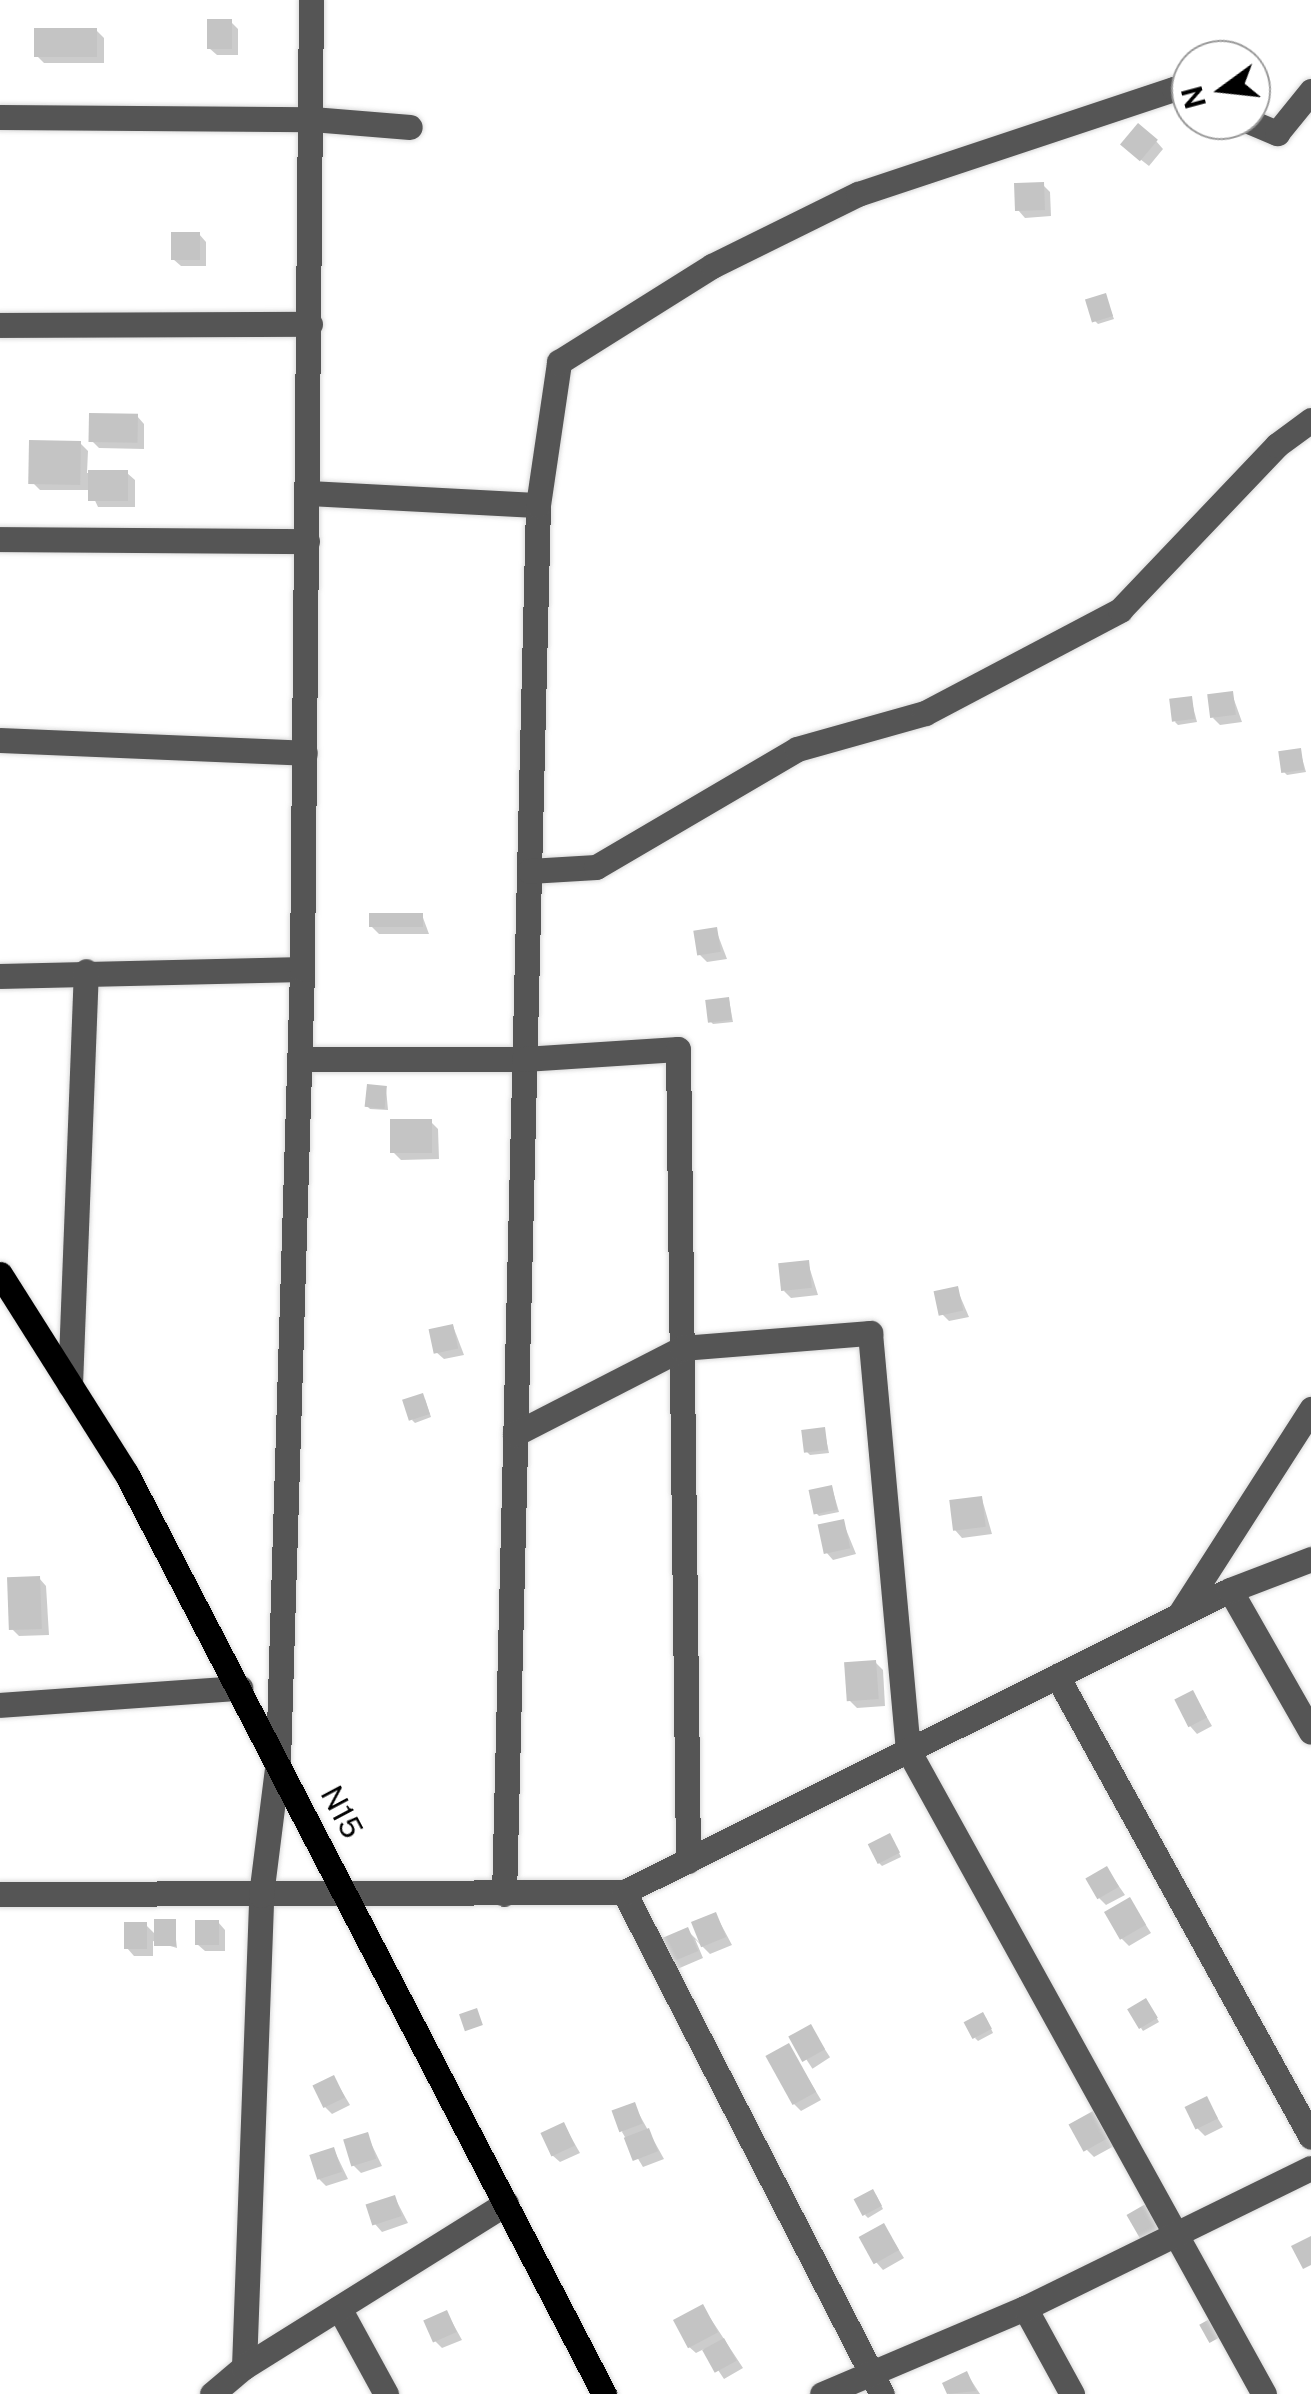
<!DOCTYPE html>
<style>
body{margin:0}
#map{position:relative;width:1311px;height:2394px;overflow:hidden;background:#fff;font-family:"Public Sans",sans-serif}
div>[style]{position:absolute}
.shadow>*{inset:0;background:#0003;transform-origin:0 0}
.building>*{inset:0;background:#c4c4c4;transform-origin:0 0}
.roads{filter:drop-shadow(0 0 2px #dbdbdb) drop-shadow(0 0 2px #dbdbdb)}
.minor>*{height:25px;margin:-12.5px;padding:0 12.5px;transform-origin:12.5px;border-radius:12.5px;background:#555}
.major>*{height:25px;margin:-12.5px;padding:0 12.5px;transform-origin:12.5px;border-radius:12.5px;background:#000}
span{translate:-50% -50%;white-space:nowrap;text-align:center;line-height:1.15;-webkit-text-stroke:9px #fff;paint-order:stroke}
.street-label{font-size:30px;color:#000}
.north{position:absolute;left:1171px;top:40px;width:100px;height:100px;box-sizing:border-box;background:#fff;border:2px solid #999;border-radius:50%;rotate:255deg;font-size:28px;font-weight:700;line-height:40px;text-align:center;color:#000}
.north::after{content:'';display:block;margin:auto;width:35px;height:45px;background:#000;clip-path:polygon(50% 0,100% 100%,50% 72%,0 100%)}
</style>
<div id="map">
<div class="shadow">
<i style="clip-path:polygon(231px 22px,238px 29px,238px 55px,217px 55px,209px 48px)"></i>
<i style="clip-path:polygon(96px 30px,104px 38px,104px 63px,44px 63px,37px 56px)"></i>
<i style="clip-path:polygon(1156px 141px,1163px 149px,1149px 166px,1131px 152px)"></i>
<i style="clip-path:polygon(1043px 185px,1050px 192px,1051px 216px,1025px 218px,1018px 210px)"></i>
<i style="clip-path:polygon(199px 234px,206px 242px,206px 266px,181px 266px,173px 259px)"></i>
<i style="clip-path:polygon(1105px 296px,1114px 319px,1098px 324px,1095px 321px)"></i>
<i style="clip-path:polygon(137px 416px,144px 424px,144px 449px,99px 448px,92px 441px)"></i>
<i style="clip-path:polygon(80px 443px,88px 451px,87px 473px,127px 473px,135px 480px,135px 507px,98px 507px,90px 490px,40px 490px,32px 482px)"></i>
<i style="clip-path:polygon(1232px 694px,1242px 722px,1220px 725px,1213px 718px)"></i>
<i style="clip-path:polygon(1191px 699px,1197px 722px,1178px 725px,1175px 722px)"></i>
<i style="clip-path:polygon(1300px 751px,1306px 772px,1287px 775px,1284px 772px)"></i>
<i style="clip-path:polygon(422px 915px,429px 934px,379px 934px,372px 927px)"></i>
<i style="clip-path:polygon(716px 930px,727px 959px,707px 962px,700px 955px)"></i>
<i style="clip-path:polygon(729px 1000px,733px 1022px,713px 1024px,710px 1021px)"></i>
<i style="clip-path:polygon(386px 1088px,388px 1110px,370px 1109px,367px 1106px)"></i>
<i style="clip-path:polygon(431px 1122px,438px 1129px,439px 1159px,401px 1160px,394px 1153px)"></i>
<i style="clip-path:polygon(808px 1263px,818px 1295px,791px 1298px,784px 1291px)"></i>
<i style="clip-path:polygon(957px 1289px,969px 1317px,949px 1321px,942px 1314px)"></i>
<i style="clip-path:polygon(453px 1326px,464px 1355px,444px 1359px,436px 1352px)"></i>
<i style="clip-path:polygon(425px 1399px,431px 1417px,415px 1423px,412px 1420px)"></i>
<i style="clip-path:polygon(824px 1429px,829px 1453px,810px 1455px,807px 1452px)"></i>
<i style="clip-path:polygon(832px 1488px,839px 1512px,819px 1516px,816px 1513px)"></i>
<i style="clip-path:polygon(982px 1499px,992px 1534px,962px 1538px,955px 1530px)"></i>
<i style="clip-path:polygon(843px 1522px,856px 1554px,833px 1560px,826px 1552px)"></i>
<i style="clip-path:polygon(39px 1578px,46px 1586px,49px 1635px,19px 1636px,12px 1629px)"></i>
<i style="clip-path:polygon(876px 1663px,883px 1670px,885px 1706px,857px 1708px,849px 1700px)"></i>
<i style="clip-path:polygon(1193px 1693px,1212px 1726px,1197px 1734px,1190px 1726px)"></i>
<i style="clip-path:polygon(892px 1838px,901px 1857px,882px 1866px,879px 1863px)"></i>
<i style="clip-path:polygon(1107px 1869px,1125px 1895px,1106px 1905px,1099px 1898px)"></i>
<i style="clip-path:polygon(1130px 1900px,1151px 1933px,1129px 1946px,1121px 1938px)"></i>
<i style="clip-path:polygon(716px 1915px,732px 1945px,710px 1954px,695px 1939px,703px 1958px,675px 1970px,668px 1963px,687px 1930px,702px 1945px)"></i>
<i style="clip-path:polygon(174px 1922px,177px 1948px,153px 1941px,153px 1956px,134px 1956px,127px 1948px,146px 1925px,157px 1936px)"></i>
<i style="clip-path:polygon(218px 1922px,225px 1930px,225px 1951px,205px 1951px,197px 1944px)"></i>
<i style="clip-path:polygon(1149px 2004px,1159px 2022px,1143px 2031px,1141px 2028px)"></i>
<i style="clip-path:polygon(986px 2018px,993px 2033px,978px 2041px,975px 2038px)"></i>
<i style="left:811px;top:2028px;width:35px;height:21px;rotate:57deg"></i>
<i style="clip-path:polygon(789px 2046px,821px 2100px,801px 2111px,794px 2104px)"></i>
<i style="clip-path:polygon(334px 2078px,350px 2105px,332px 2114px,325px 2107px)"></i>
<i style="clip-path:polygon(1206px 2099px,1223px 2127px,1205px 2136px,1197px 2128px)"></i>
<i style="clip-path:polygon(634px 2105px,664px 2159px,643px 2167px,622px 2132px)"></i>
<i style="clip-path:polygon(1093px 2114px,1114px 2146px,1094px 2157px,1087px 2150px)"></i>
<i style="clip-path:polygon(564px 2125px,580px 2153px,560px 2162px,552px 2155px)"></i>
<i style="clip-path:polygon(367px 2135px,382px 2166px,361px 2173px,353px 2165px)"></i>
<i style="clip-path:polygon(334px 2150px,348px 2179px,326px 2186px,319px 2179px)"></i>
<i style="clip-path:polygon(876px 2195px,883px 2209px,868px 2218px,865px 2215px)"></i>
<i style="clip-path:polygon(395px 2198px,408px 2223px,382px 2232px,375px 2224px)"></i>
<i style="clip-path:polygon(884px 2226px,904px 2258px,883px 2270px,876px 2262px)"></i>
<i style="clip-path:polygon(703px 2307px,743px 2368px,724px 2379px,704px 2349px,696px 2353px,688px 2346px)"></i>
<i style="clip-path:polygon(447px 2313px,462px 2340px,442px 2348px,435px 2341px)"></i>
<i style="clip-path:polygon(967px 2374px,980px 2394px,949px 2394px,945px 2384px)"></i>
</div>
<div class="building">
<i style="left:207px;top:19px;width:25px;height:30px"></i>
<i style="left:34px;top:28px;width:63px;height:29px"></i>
<i style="left:1138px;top:123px;width:26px;height:28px;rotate:40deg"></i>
<i style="left:1044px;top:182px;width:28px;height:30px;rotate:88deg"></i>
<i style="left:171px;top:232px;width:29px;height:28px"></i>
<i style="left:1106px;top:293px;width:24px;height:22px;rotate:73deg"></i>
<i style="left:89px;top:413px;width:49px;height:29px;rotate:1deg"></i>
<i style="left:29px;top:440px;width:52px;height:44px;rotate:1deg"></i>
<i style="left:128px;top:470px;width:31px;height:40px;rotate:90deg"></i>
<i style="left:1233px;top:691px;width:24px;height:26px;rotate:83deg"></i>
<i style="left:1192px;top:696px;width:23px;height:23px;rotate:83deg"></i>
<i style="left:1301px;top:748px;width:22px;height:23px;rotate:82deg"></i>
<i style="left:423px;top:913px;width:14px;height:54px;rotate:90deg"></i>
<i style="left:717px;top:927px;width:25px;height:24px;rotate:81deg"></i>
<i style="left:729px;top:997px;width:23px;height:24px;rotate:83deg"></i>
<i style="left:367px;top:1084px;width:20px;height:23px;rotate:6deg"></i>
<i style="left:432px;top:1119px;width:34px;height:42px;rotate:90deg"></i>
<i style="left:809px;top:1260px;width:28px;height:31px;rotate:84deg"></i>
<i style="left:958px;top:1286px;width:25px;height:25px;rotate:78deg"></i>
<i style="left:453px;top:1324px;width:25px;height:25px;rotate:78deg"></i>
<i style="left:423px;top:1393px;width:22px;height:22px;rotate:72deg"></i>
<i style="left:825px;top:1427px;width:23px;height:24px;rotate:83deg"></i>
<i style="left:832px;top:1485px;width:25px;height:24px;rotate:78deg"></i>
<i style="left:982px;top:1496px;width:31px;height:33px;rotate:83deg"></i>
<i style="left:844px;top:1519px;width:30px;height:27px;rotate:78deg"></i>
<i style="left:40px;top:1576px;width:53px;height:33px;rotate:88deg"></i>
<i style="left:876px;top:1660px;width:39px;height:32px;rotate:86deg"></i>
<i style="left:1193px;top:1690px;width:31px;height:21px;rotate:63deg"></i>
<i style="left:890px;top:1833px;width:22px;height:25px;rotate:63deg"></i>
<i style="left:1107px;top:1866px;width:24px;height:25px;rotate:60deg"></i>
<i style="left:1130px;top:1897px;width:32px;height:30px;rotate:60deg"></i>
<i style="left:716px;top:1912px;width:27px;height:27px;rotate:68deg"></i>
<i style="left:154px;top:1919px;width:22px;height:27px"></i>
<i style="left:195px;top:1920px;width:24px;height:25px"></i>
<i style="left:124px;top:1922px;width:23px;height:27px"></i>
<i style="left:688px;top:1927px;width:26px;height:35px;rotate:67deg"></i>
<i style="left:1146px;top:1998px;width:23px;height:22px;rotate:59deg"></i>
<i style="left:477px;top:2008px;width:18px;height:19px;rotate:71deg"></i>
<i style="left:983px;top:2012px;width:19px;height:22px;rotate:62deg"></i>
<i style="left:811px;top:2024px;width:29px;height:26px;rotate:61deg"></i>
<i style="left:789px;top:2043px;width:56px;height:27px;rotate:61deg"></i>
<i style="left:334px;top:2075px;width:25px;height:24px;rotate:64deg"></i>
<i style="left:1207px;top:2096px;width:25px;height:25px;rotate:64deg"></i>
<i style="left:635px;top:2102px;width:23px;height:25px;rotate:70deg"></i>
<i style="left:1093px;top:2111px;width:31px;height:28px;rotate:61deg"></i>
<i style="left:564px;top:2122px;width:26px;height:26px;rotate:65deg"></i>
<i style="left:649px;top:2128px;width:25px;height:27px;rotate:69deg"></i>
<i style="left:368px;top:2132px;width:28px;height:26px;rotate:73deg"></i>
<i style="left:334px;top:2147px;width:26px;height:26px;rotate:72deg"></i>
<i style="left:873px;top:2189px;width:19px;height:22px;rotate:62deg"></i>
<i style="left:395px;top:2195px;width:22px;height:31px;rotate:72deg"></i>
<i style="left:1149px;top:2202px;width:28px;height:26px;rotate:60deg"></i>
<i style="left:884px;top:2223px;width:31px;height:29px;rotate:61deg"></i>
<i style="clip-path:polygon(1311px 2236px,1311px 2265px,1303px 2269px,1291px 2246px)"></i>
<i style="left:703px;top:2304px;width:32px;height:34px;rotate:62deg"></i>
<i style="left:447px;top:2310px;width:24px;height:26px;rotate:66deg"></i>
<i style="left:1215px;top:2316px;width:21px;height:18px;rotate:61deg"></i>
<i style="left:724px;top:2338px;width:26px;height:25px;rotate:61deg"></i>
<i style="clip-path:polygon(967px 2371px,976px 2391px,947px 2394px,942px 2383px)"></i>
</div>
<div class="roads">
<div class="minor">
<i style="left:0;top:117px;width:312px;rotate:0.4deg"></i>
<i style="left:312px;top:119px;width:98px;rotate:4.7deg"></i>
<i style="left:1246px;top:120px;width:34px;rotate:23deg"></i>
<i style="left:1277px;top:133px;width:54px;rotate:-51deg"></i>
<i style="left:0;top:325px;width:310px;rotate:-0.2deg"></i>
<i style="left:307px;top:493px;width:231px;rotate:3deg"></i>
<i style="left:538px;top:505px;width:1389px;rotate:91.4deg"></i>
<i style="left:538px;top:505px;width:145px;rotate:-81.6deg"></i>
<i style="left:559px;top:362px;width:181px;rotate:-32.1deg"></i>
<i style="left:712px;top:266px;width:163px;rotate:-26.3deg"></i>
<i style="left:858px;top:194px;width:333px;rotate:-18.4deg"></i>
<i style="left:1174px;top:89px;width:18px;rotate:22deg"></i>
<i style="left:0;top:539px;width:307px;rotate:0.4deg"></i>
<i style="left:0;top:740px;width:305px;rotate:2.4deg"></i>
<i style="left:529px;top:871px;width:67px;rotate:-3.4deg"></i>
<i style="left:596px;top:867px;width:233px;rotate:-30.4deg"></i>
<i style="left:797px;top:749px;width:133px;rotate:-15.7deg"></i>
<i style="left:925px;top:713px;width:221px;rotate:-27.8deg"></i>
<i style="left:1120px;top:610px;width:228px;rotate:-46.4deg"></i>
<i style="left:1277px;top:445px;width:42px;rotate:-36.3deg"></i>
<i style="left:0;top:976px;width:302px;rotate:-1.3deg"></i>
<i style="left:299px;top:1059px;width:225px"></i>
<i style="left:524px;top:1059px;width:154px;rotate:-3.7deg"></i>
<i style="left:678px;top:1049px;width:812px;rotate:89.29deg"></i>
<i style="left:70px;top:1385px;width:414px;rotate:-87.8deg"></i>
<i style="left:515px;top:1434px;width:188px;rotate:-27.2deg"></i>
<i style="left:682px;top:1348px;width:189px;rotate:-4.6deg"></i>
<i style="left:870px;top:1333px;width:419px;rotate:84.8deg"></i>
<i style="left:908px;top:1750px;width:736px;rotate:61.07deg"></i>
<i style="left:1230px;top:1590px;width:163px;rotate:60.3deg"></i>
<i style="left:1179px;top:1615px;width:245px;rotate:-57.3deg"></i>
<i style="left:1057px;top:1676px;width:526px;rotate:61.15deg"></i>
<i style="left:0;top:1705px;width:241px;rotate:-4.1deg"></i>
<i style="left:624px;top:1892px;width:564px;rotate:62.8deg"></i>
<i style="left:0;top:1894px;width:624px;rotate:-0.18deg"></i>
<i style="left:624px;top:1892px;width:677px;rotate:-26.49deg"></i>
<i style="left:1230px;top:1590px;width:87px;rotate:-20.9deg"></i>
<i style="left:339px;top:2308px;width:98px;rotate:61.3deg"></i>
<i style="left:1025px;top:2308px;width:98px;rotate:61.3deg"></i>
<i style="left:244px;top:2367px;width:472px;rotate:-87.9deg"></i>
<i style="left:261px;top:1895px;width:135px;rotate:-82.8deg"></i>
<i style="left:278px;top:1761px;width:792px;rotate:-88.26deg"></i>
<i style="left:302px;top:969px;width:969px;rotate:-89.47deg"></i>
<i style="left:212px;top:2394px;width:42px;rotate:-40.2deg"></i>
<i style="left:244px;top:2367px;width:309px;rotate:-32deg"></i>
<i style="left:822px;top:2394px;width:220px;rotate:-23deg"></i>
<i style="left:1025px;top:2308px;width:318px;rotate:-26.1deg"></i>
</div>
<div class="major">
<i style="left:0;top:1274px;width:236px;rotate:57.7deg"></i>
<i style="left:126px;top:1473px;width:1038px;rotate:62.57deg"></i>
</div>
</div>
<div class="street-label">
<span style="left:342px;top:1812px;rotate:62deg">N15</span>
</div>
<div class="north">N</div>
</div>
